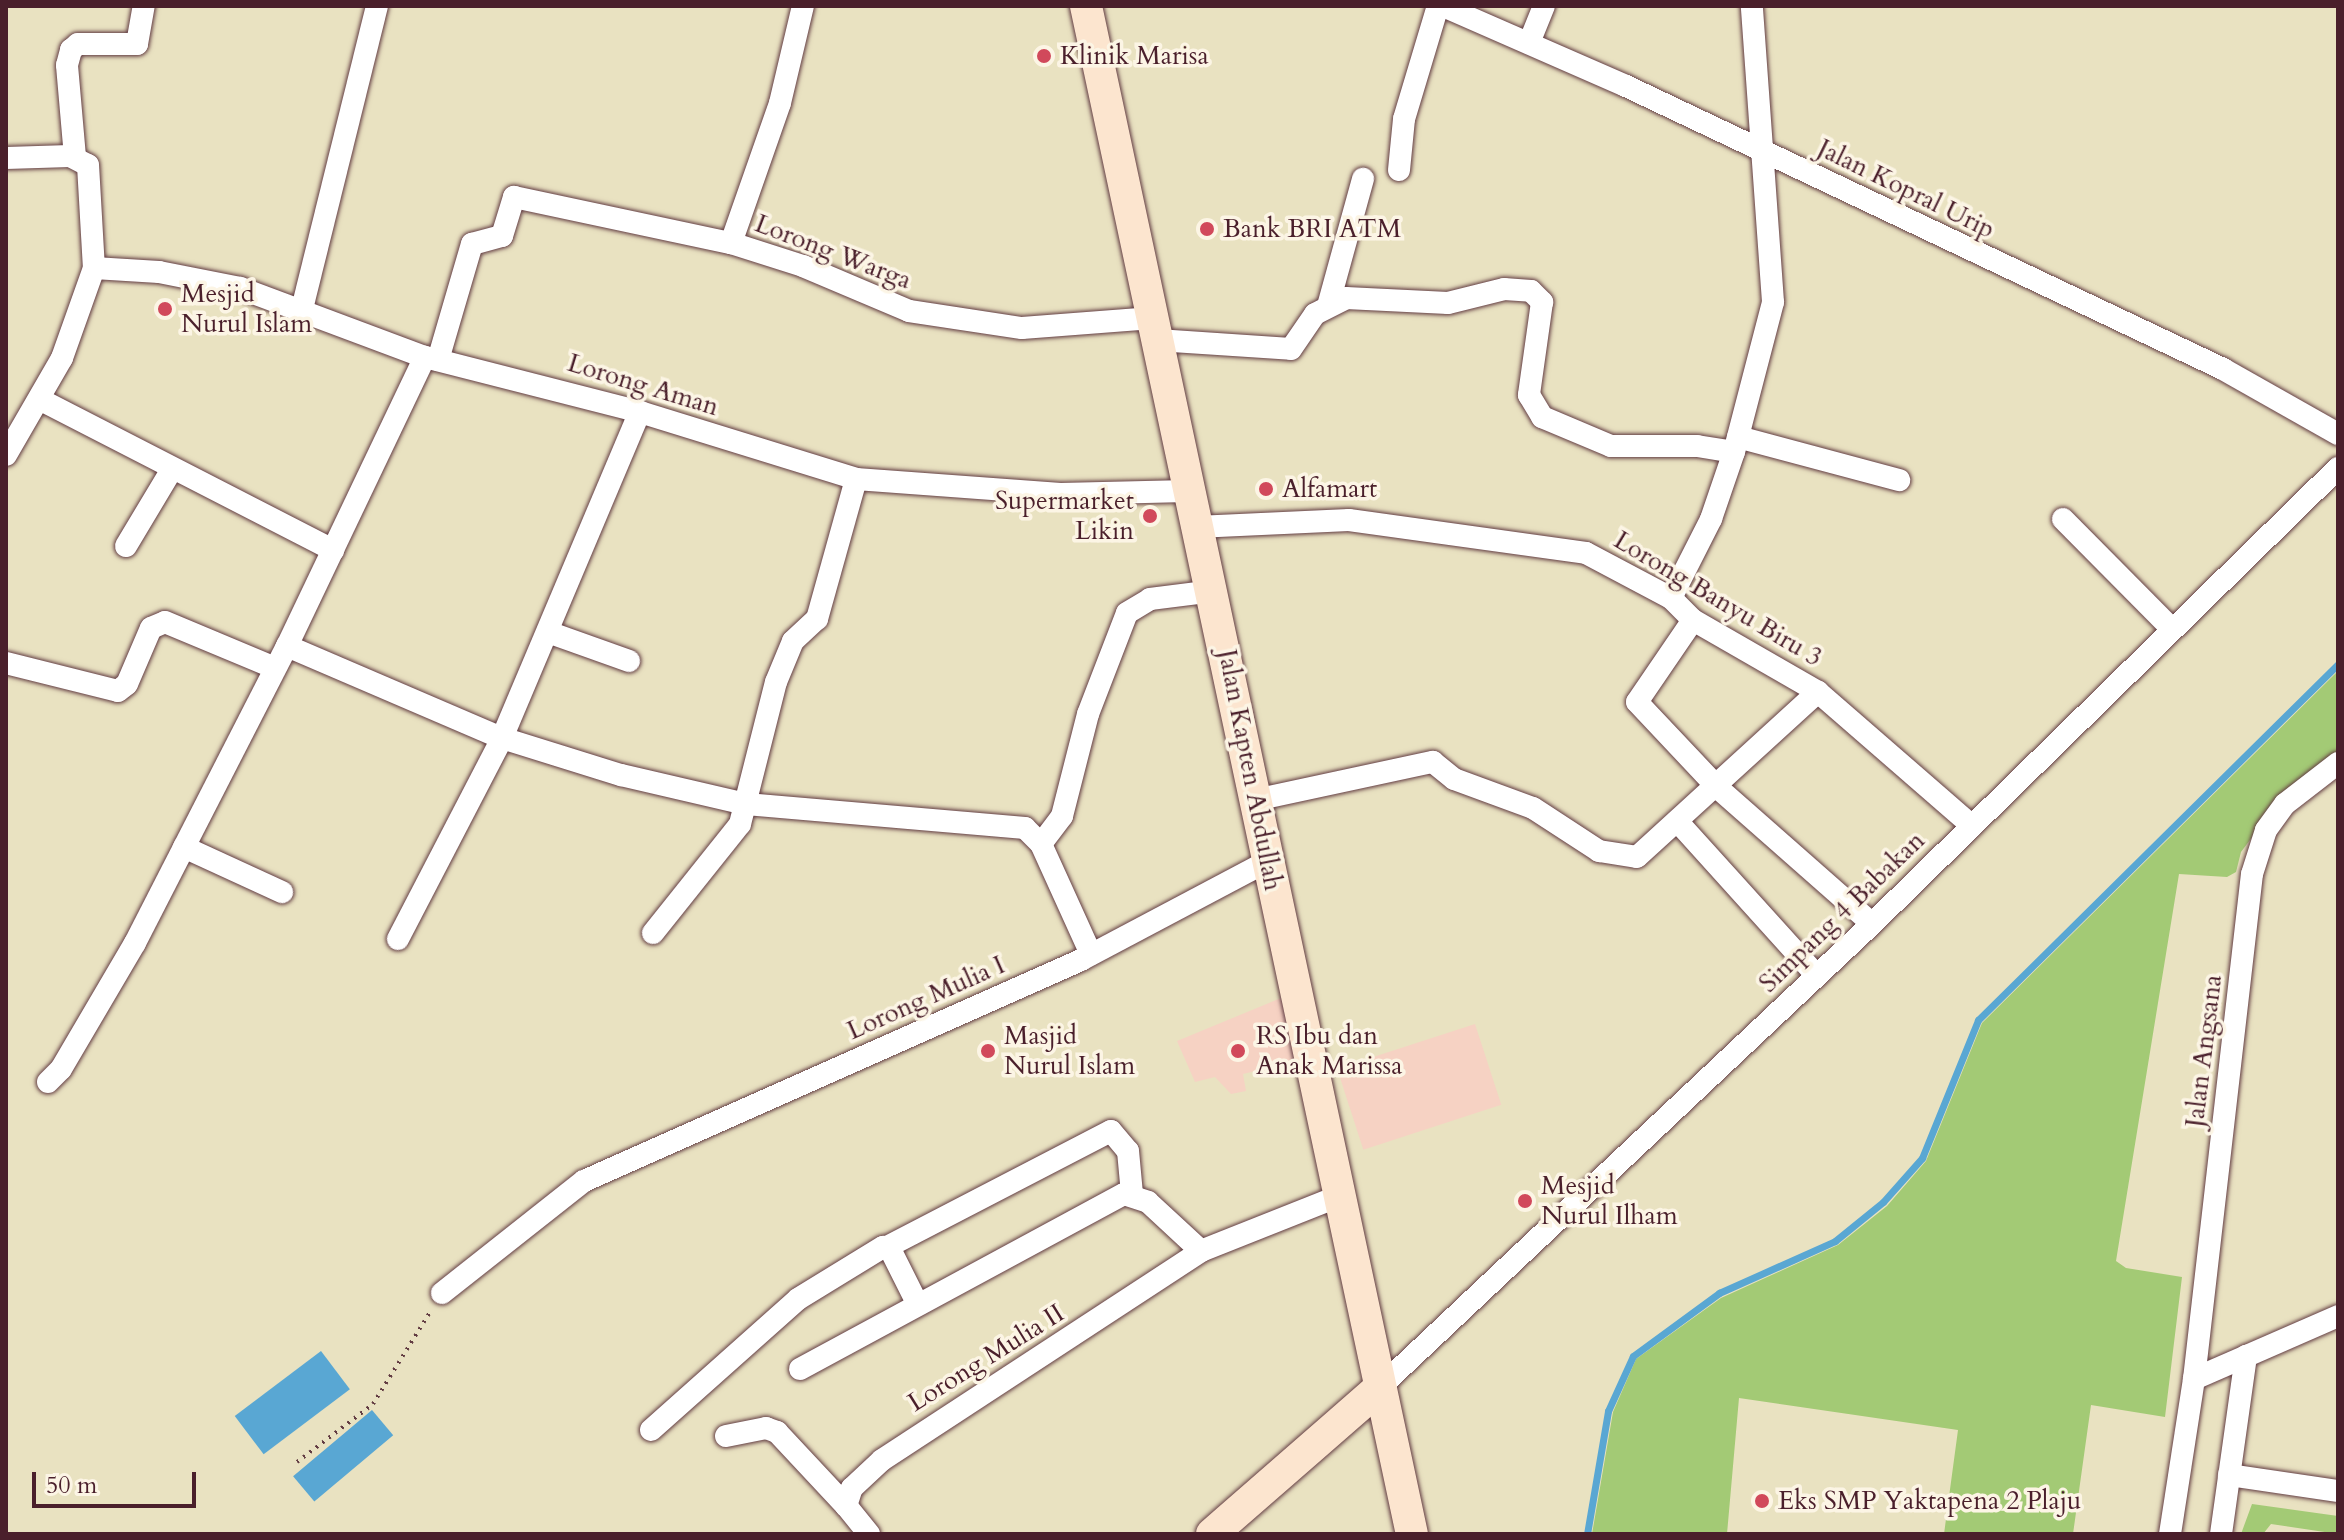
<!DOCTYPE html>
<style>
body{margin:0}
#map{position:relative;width:2344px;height:1540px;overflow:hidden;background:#e9e2c1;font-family:Cardo,serif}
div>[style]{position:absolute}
.built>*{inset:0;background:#f6d2c3;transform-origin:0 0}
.green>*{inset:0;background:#a3ca75}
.water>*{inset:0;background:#59a7d3;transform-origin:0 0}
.stream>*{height:7px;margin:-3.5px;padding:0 3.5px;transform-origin:3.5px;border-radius:3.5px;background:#59a7d3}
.path>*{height:4px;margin-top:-2px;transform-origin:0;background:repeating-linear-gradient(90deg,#623c42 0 2px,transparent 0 8px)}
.roads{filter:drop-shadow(0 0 2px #623c42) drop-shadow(0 0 2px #623c42)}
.street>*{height:22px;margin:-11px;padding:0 11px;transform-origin:11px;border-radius:11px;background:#fff}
.secondary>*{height:32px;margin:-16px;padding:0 16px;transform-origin:16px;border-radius:16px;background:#fce5cf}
.dots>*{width:22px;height:22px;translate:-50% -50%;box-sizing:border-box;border:4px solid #fcf5e5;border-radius:50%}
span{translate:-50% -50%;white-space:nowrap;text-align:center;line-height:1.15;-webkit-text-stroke:7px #fcf5e5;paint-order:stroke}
.poi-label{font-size:26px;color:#4a1f2b}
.left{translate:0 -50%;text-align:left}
.right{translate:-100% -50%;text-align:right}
.street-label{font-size:26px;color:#4a1f2b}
.frame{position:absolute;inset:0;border:8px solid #4a1f2b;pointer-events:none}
.scale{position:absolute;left:32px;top:1472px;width:164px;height:36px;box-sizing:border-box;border:4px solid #4a1f2b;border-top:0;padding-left:10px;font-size:24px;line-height:28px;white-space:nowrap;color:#4a1f2b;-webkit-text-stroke:6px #fcf5e5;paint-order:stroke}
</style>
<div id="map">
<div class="built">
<i style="clip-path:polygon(1281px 998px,1297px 1061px,1243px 1074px,1246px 1091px,1231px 1094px,1215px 1077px,1195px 1082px,1177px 1041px)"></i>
<i style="left:1475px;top:1024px;width:85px;height:145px;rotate:72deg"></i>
</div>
<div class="green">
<i style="clip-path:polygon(2338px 671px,2338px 751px,2285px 793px,2241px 852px,2236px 872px,2227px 877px,2179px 874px,2116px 1261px,2126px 1268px,2182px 1277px,2165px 1417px,2091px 1405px,2073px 1534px,1944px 1534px,1958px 1430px,1739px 1398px,1727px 1534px,1592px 1534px,1613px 1412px,1636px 1359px,1721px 1298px,1838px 1245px,1887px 1206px,1926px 1161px,1982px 1023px)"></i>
<i style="clip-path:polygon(2252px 1504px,2338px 1516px,2338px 1534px,2271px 1524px,2263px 1534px,2241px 1534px)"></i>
</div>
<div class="water">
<i style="left:321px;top:1351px;width:48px;height:108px;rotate:53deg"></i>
<i style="left:372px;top:1410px;width:33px;height:103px;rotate:50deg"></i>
</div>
<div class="stream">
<i style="left:1587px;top:1534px;width:125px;rotate:-80.3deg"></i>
<i style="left:1608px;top:1411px;width:60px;rotate:-65.6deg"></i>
<i style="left:1633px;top:1356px;width:107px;rotate:-36.2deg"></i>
<i style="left:1719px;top:1293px;width:127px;rotate:-24.1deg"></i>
<i style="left:1835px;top:1241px;width:62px;rotate:-39.1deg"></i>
<i style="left:1883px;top:1202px;width:59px;rotate:-48.4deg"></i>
<i style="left:1922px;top:1158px;width:149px;rotate:-67.9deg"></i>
<i style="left:1978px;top:1020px;width:506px;rotate:-44.68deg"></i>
</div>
<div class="path">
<i style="left:297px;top:1462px;width:96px;rotate:-37.3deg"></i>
<i style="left:373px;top:1404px;width:108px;rotate:-58.2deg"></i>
</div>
<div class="roads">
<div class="street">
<i style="left:1443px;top:6px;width:200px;rotate:23.6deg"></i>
<i style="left:1626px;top:86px;width:661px;rotate:25.36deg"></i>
<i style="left:2223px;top:369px;width:132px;rotate:29.5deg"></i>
<i style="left:1529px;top:43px;width:40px;rotate:-68deg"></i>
<i style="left:75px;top:157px;width:92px;rotate:-95deg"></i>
<i style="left:67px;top:65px;width:16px;rotate:-75deg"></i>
<i style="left:71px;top:50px;width:9px;rotate:-41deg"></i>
<i style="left:78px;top:44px;width:59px"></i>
<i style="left:137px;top:44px;width:39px;rotate:-80deg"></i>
<i style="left:6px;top:158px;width:64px;rotate:-1.8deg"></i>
<i style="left:70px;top:156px;width:20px;rotate:27deg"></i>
<i style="left:88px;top:165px;width:103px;rotate:86.7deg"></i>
<i style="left:94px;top:268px;width:96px;rotate:109.6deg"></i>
<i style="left:62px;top:358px;width:112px;rotate:120deg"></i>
<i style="left:1399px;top:170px;width:51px;rotate:-84.4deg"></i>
<i style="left:1404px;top:119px;width:118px;rotate:-73.3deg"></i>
<i style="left:731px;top:243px;width:148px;rotate:-70.7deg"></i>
<i style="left:780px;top:103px;width:100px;rotate:-76.7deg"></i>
<i style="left:94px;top:268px;width:65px;rotate:3.5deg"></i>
<i style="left:159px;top:272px;width:83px;rotate:11.2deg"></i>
<i style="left:240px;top:288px;width:197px;rotate:20.5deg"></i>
<i style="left:425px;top:357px;width:222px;rotate:14.3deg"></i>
<i style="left:640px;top:412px;width:226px;rotate:17.2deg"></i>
<i style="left:856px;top:479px;width:205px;rotate:4.2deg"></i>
<i style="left:1060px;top:494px;width:128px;rotate:-1.3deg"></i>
<i style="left:1328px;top:306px;width:132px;rotate:-74.6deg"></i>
<i style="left:301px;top:313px;width:316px;rotate:-76.1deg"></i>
<i style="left:1157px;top:340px;width:134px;rotate:3.8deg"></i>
<i style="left:1291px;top:349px;width:42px;rotate:-55.6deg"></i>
<i style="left:1315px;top:314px;width:35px;rotate:-27deg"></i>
<i style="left:1346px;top:298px;width:102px;rotate:2.8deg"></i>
<i style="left:1448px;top:303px;width:58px;rotate:-14deg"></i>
<i style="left:1504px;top:289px;width:27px;rotate:4deg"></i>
<i style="left:1531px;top:291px;width:16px;rotate:45deg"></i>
<i style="left:1542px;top:302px;width:94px;rotate:98deg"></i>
<i style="left:1529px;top:395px;width:26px;rotate:59deg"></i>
<i style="left:1542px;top:417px;width:75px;rotate:22.8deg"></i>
<i style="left:1611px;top:446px;width:86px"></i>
<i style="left:1697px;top:446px;width:37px;rotate:9deg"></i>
<i style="left:438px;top:360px;width:121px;rotate:-73.7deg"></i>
<i style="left:472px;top:244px;width:31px;rotate:-15deg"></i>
<i style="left:502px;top:236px;width:41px;rotate:-72.9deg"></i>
<i style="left:514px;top:197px;width:222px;rotate:12deg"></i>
<i style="left:731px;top:243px;width:76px;rotate:17.7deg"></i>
<i style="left:803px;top:266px;width:115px;rotate:23deg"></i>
<i style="left:909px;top:311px;width:114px;rotate:8.6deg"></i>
<i style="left:1022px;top:328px;width:131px;rotate:-4.4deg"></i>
<i style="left:39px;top:399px;width:331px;rotate:27.2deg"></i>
<i style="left:1738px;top:437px;width:167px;rotate:15deg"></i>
<i style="left:2063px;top:519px;width:153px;rotate:45.3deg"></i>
<i style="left:1196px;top:527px;width:153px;rotate:-2.6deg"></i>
<i style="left:1349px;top:520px;width:239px;rotate:7.9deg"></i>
<i style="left:1586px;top:553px;width:96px;rotate:27.9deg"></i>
<i style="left:1671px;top:598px;width:31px;rotate:45deg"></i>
<i style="left:1693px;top:620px;width:144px;rotate:29.9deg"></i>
<i style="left:1818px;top:692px;width:204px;rotate:41deg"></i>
<i style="left:126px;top:546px;width:90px;rotate:-59.1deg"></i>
<i style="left:1671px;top:598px;width:89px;rotate:-63.1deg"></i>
<i style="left:1711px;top:519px;width:71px;rotate:-71.1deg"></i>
<i style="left:1734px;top:452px;width:155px;rotate:-75.4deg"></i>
<i style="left:1773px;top:302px;width:297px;rotate:-94.1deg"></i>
<i style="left:1693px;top:620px;width:99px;rotate:124.3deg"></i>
<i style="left:1637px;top:702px;width:118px;rotate:46.7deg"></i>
<i style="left:1718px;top:788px;width:205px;rotate:41.4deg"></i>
<i style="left:548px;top:632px;width:86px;rotate:19.7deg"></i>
<i style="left:287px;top:646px;width:234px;rotate:23.2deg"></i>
<i style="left:502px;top:738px;width:125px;rotate:17.3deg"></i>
<i style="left:621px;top:775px;width:128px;rotate:13.1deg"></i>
<i style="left:746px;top:804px;width:280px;rotate:4.9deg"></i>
<i style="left:1025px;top:828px;width:23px;rotate:45deg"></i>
<i style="left:1041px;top:844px;width:121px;rotate:65.6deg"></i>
<i style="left:6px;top:663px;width:115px;rotate:14deg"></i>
<i style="left:118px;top:691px;width:11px;rotate:-38deg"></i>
<i style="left:127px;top:684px;width:61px;rotate:-66.8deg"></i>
<i style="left:151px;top:628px;width:15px;rotate:-23deg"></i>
<i style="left:165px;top:622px;width:119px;rotate:22.7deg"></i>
<i style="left:1255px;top:800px;width:182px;rotate:-12.1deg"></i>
<i style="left:1433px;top:762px;width:27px;rotate:39deg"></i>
<i style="left:1454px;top:779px;width:84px;rotate:20.2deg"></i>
<i style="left:1533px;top:808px;width:79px;rotate:33.1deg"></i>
<i style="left:1599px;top:851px;width:38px;rotate:9deg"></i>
<i style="left:1637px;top:857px;width:245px;rotate:-42.4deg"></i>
<i style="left:1678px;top:822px;width:207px;rotate:47.9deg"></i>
<i style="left:1041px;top:844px;width:35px;rotate:-53deg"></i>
<i style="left:1062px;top:816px;width:105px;rotate:-75.7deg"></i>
<i style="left:1088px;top:714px;width:108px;rotate:-68.9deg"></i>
<i style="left:1127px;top:613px;width:27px;rotate:-31deg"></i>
<i style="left:1150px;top:599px;width:64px;rotate:-7.2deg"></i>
<i style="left:184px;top:847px;width:108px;rotate:24.7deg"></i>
<i style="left:653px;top:933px;width:139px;rotate:-51.4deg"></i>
<i style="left:740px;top:824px;width:146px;rotate:-75.8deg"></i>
<i style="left:776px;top:682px;width:44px;rotate:-67.5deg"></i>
<i style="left:793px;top:641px;width:33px;rotate:-43deg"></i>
<i style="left:817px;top:619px;width:145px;rotate:-74.4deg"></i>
<i style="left:398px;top:939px;width:226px;rotate:-62.6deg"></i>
<i style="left:502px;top:738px;width:354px;rotate:-67.1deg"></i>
<i style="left:48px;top:1082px;width:18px;rotate:-45deg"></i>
<i style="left:61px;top:1069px;width:146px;rotate:-59.6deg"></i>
<i style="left:135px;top:943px;width:334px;rotate:-62.9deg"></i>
<i style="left:287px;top:646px;width:320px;rotate:-64.5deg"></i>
<i style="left:887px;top:1247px;width:252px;rotate:-27.4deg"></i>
<i style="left:1111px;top:1131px;width:26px;rotate:50deg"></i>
<i style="left:1128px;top:1151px;width:43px;rotate:84.7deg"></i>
<i style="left:442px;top:1293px;width:181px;rotate:-38.3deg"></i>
<i style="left:584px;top:1181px;width:544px;rotate:-23.97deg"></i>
<i style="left:1081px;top:960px;width:212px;rotate:-27.9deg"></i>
<i style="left:800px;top:1369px;width:368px;rotate:-28.4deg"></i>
<i style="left:1124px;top:1194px;width:25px;rotate:18deg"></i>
<i style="left:1148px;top:1202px;width:72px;rotate:42.8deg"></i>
<i style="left:1201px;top:1251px;width:146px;rotate:-21.7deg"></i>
<i style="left:2194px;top:1379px;width:157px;rotate:-23.6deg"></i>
<i style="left:1378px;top:1389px;width:678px;rotate:-43.27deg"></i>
<i style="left:1872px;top:924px;width:652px;rotate:-44.38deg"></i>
<i style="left:651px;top:1430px;width:197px;rotate:-41.7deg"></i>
<i style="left:798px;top:1299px;width:100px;rotate:-31.5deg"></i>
<i style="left:883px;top:1247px;width:7px;rotate:16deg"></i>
<i style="left:890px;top:1249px;width:60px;rotate:63.4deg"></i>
<i style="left:726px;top:1436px;width:41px;rotate:-11.3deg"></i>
<i style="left:766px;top:1428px;width:12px;rotate:20deg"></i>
<i style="left:777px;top:1432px;width:101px;rotate:47deg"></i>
<i style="left:2229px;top:1475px;width:110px;rotate:8.4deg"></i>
<i style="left:869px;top:1534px;width:36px;rotate:-129deg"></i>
<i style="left:846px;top:1506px;width:19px;rotate:-72deg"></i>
<i style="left:852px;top:1488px;width:41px;rotate:-43deg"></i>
<i style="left:882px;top:1460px;width:381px;rotate:-33.2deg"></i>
<i style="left:2170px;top:1534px;width:157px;rotate:-81.2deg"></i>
<i style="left:2194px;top:1379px;width:508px;rotate:-83.45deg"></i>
<i style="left:2252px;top:874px;width:46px;rotate:-72.3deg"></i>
<i style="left:2266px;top:830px;width:32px;rotate:-54deg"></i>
<i style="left:2285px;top:804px;width:67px;rotate:-37.7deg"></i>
<i style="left:2221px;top:1534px;width:180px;rotate:-82deg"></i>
</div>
<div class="secondary">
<i style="left:1086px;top:6px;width:1562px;rotate:77.96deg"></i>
<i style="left:1212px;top:1534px;width:220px;rotate:-41.1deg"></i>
</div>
</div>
<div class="dots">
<i style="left:1044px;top:56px;background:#d1495b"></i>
<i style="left:1207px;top:229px;background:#d1495b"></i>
<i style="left:165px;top:309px;background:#d1495b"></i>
<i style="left:1266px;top:489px;background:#d1495b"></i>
<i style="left:1150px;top:516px;background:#d1495b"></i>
<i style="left:988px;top:1051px;background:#d1495b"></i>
<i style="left:1238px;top:1051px;background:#d1495b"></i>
<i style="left:1525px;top:1201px;background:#d1495b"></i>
<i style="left:1762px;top:1501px;background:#d1495b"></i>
</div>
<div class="poi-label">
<span class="left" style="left:1060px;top:56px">Klinik Marisa</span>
<span class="left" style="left:1223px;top:229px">Bank BRI ATM</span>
<span class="left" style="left:181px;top:309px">Mesjid<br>Nurul Islam</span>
<span class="left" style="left:1282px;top:489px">Alfamart</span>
<span class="right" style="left:1134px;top:516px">Supermarket<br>Likin</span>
<span class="left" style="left:1004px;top:1051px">Masjid<br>Nurul Islam</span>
<span class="left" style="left:1256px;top:1051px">RS Ibu dan<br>Anak Marissa</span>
<span class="left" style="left:1541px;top:1201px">Mesjid<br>Nurul Ilham</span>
<span class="left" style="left:1778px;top:1501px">Eks SMP Yaktapena 2 Plaju</span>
</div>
<div class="street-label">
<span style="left:1906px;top:189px;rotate:26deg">Jalan Kopral Urip</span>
<span style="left:833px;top:252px;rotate:21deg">Lorong Warga</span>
<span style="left:643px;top:385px;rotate:17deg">Lorong Aman</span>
<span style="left:1718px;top:599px;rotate:31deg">Lorong Banyu Biru 3</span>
<span style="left:1250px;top:770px;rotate:79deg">Jalan Kapten Abdullah</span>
<span style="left:1842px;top:912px;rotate:-44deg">Simpang 4 Babakan</span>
<span style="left:926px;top:998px;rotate:-24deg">Lorong Mulia I</span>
<span style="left:2204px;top:1051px;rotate:-83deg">Jalan Angsana</span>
<span style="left:986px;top:1358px;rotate:-32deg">Lorong Mulia II</span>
</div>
<div class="frame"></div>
<div class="scale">50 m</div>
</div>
